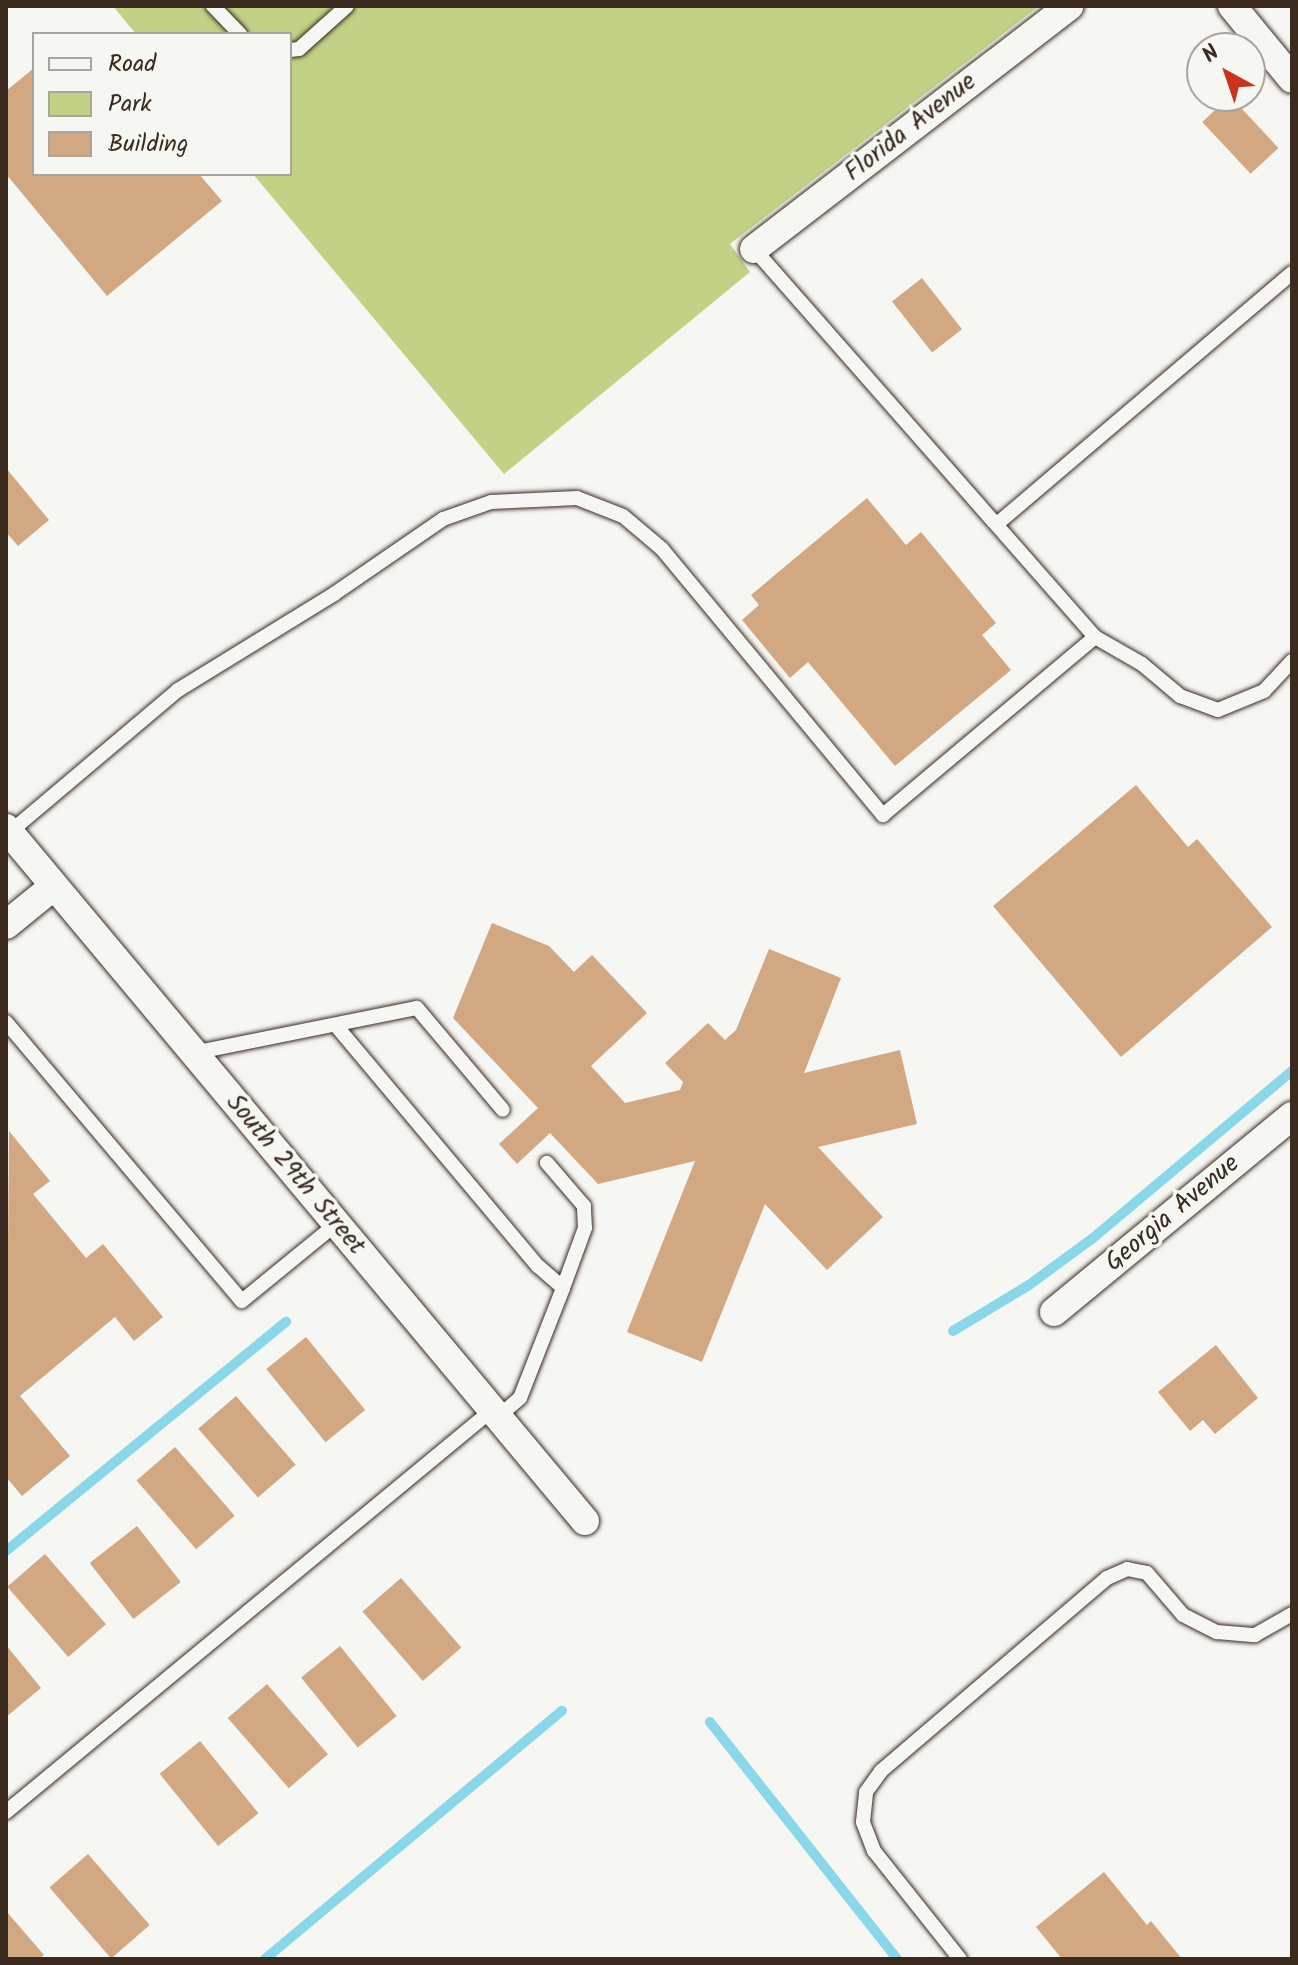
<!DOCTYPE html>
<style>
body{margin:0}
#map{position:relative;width:1298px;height:1965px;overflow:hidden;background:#f6f6f2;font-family:Kalam,sans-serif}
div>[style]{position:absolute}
.green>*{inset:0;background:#c1d286}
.stream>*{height:10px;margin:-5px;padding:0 5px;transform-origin:5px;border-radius:5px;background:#89d7e8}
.building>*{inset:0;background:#d2a883;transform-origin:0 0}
.roads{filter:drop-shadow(0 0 2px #3b2a1e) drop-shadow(0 0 2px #3b2a1e)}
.service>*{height:14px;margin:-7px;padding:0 7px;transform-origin:7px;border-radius:7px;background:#f6f6f2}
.minor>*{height:28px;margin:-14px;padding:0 14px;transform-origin:14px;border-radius:14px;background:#f6f6f2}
span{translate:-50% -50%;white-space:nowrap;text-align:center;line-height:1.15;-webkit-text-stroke:7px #f6f6f2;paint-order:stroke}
.street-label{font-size:26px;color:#3b2a1e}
.frame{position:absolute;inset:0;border:8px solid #3b2a1e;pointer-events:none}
.legend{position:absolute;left:32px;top:32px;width:260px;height:144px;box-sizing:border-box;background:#f6f6f2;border:2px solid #aba49d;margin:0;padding:10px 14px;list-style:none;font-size:24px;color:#3b2a1e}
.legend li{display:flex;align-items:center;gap:16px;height:40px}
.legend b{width:40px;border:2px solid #aba49d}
.north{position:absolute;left:1186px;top:32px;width:80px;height:80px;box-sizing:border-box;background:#f6f6f2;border:2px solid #aba49d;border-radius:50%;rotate:320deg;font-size:22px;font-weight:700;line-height:32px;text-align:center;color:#3b2a1e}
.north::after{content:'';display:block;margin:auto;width:28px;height:36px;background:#c8321e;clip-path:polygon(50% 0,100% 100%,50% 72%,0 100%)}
</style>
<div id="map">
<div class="green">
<i style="clip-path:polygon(113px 6px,1039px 6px,730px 244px,750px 272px,504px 474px,253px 174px,290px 174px,290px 34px,136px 34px)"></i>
</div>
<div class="stream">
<i style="left:953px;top:1331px;width:89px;rotate:-31.2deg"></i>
<i style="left:1029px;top:1285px;width:79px;rotate:-36.3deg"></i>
<i style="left:1093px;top:1238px;width:260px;rotate:-40deg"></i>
<i style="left:6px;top:1551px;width:362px;rotate:-39.3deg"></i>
<i style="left:710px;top:1722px;width:302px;rotate:51.7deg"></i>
<i style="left:265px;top:1959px;width:387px;rotate:-39.9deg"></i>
</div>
<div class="building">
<i style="clip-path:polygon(34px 68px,34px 174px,199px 174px,222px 201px,107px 296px,6px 174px,6px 91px)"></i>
<i style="left:1230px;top:96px;width:71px;height:38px;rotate:47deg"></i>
<i style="left:922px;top:278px;width:65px;height:38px;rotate:52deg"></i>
<i style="clip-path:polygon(6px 468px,49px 520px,18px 546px,6px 532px)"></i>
<i style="clip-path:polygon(867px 498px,906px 545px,921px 532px,996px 623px,982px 635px,1011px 670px,895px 766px,808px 662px,790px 678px,742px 620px,759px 605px,751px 595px)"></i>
<i style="clip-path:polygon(1136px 785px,1188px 847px,1197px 839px,1272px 927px,1121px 1057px,993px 906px)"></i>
<i style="clip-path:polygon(492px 923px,549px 946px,574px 972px,592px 955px,647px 1013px,591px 1066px,625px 1103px,680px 1090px,683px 1082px,665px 1063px,708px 1023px,725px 1040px,736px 1030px,769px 949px,841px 978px,804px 1073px,900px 1050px,917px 1124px,818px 1147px,883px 1217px,827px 1270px,765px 1204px,702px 1362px,627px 1332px,695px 1161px,598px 1184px,550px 1133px,517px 1164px,499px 1144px,538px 1108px,453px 1018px)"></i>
<i style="clip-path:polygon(9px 1131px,50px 1181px,33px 1194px,86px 1258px,103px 1244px,163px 1317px,134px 1341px,115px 1317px,20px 1396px,70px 1456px,22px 1496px,6px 1477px)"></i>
<i style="left:306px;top:1337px;width:94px;height:51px;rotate:51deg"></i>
<i style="clip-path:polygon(1216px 1345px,1258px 1398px,1215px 1434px,1203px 1420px,1190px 1431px,1158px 1392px)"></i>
<i style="left:236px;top:1396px;width:91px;height:50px;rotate:49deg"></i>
<i style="left:175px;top:1447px;width:91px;height:51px;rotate:49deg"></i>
<i style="left:137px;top:1526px;width:71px;height:60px;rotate:52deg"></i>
<i style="left:45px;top:1554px;width:93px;height:50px;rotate:49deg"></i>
<i style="left:401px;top:1578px;width:92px;height:51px;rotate:49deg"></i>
<i style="clip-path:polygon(6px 1645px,41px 1688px,6px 1717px)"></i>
<i style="left:340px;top:1646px;width:90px;height:50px;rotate:51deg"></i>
<i style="left:267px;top:1684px;width:93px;height:52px;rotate:49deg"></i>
<i style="left:200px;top:1741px;width:93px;height:52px;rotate:51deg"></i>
<i style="left:88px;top:1854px;width:94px;height:51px;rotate:49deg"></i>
<i style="clip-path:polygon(1104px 1872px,1147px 1925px,1151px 1921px,1182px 1959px,1062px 1959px,1036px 1927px)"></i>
<i style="clip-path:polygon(6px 1911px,44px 1955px,39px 1959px,6px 1959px)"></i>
</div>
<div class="roads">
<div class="service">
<i style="left:213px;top:6px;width:39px;rotate:46deg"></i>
<i style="left:290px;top:50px;width:9px;rotate:-6deg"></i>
<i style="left:299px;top:49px;width:64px;rotate:-41.9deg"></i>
<i style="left:997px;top:524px;width:387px;rotate:-40.4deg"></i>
<i style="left:1095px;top:637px;width:54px;rotate:29.9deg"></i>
<i style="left:1142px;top:664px;width:50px;rotate:40.1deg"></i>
<i style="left:1180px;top:696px;width:40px;rotate:20.2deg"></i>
<i style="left:1218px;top:710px;width:50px;rotate:-22.4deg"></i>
<i style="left:1264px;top:691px;width:41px;rotate:-47deg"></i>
<i style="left:10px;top:832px;width:220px;rotate:-40.2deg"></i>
<i style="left:178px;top:690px;width:183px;rotate:-31.6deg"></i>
<i style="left:334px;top:594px;width:132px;rotate:-34.5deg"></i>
<i style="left:443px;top:519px;width:51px;rotate:-19.5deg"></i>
<i style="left:491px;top:502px;width:86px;rotate:-2.7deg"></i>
<i style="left:577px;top:498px;width:49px;rotate:21.4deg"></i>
<i style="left:623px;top:516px;width:51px;rotate:40.2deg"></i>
<i style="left:662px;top:549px;width:346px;rotate:50.3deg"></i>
<i style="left:883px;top:815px;width:277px;rotate:-40deg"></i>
<i style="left:1095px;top:637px;width:517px;rotate:-131.31deg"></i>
<i style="left:6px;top:1022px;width:365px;rotate:49.8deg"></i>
<i style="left:242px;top:1301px;width:122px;rotate:-39.3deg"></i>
<i style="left:338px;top:1028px;width:311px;rotate:50deg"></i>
<i style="left:538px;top:1266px;width:33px;rotate:41deg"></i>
<i style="left:563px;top:1288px;width:64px;rotate:-69.9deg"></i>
<i style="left:585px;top:1228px;width:22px;rotate:-93deg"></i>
<i style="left:584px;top:1206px;width:57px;rotate:-130.7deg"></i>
<i style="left:193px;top:1053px;width:228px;rotate:-11.4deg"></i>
<i style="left:417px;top:1008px;width:133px;rotate:49.9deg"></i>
<i style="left:498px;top:1417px;width:29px;rotate:-41deg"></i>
<i style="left:520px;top:1398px;width:118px;rotate:-68.6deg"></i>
<i style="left:6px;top:1812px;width:631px;rotate:-39.6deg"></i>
<i style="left:960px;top:1959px;width:138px;rotate:-128.5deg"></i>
<i style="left:874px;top:1851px;width:31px;rotate:-111deg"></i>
<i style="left:863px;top:1822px;width:30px;rotate:-84deg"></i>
<i style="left:866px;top:1792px;width:26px;rotate:-54deg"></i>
<i style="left:881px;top:1771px;width:297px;rotate:-40.5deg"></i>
<i style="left:1107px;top:1578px;width:22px;rotate:-24deg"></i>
<i style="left:1127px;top:1569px;width:20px;rotate:11deg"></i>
<i style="left:1147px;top:1573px;width:55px;rotate:49.4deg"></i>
<i style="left:1183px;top:1615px;width:38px;rotate:27deg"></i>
<i style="left:1217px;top:1632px;width:38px;rotate:5deg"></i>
<i style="left:1255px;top:1635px;width:43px;rotate:-29.6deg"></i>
</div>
<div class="minor">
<i style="left:1232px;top:6px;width:94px;rotate:50.6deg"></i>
<i style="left:754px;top:249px;width:398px;rotate:-37.6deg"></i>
<i style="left:6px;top:828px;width:903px;rotate:50.12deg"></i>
<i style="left:6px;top:925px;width:60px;rotate:-39deg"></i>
<i style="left:1054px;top:1312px;width:308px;rotate:-39.5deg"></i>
</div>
</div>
<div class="street-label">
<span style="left:911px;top:128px;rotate:-38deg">Florida Avenue</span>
<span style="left:295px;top:1175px;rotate:50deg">South 29th Street</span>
<span style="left:1173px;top:1214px;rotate:-40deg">Georgia Avenue</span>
</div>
<div class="frame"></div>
<ul class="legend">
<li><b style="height:10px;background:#f6f6f2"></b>Road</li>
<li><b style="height:22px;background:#c1d286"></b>Park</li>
<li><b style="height:22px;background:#d2a883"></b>Building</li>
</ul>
<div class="north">N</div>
</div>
